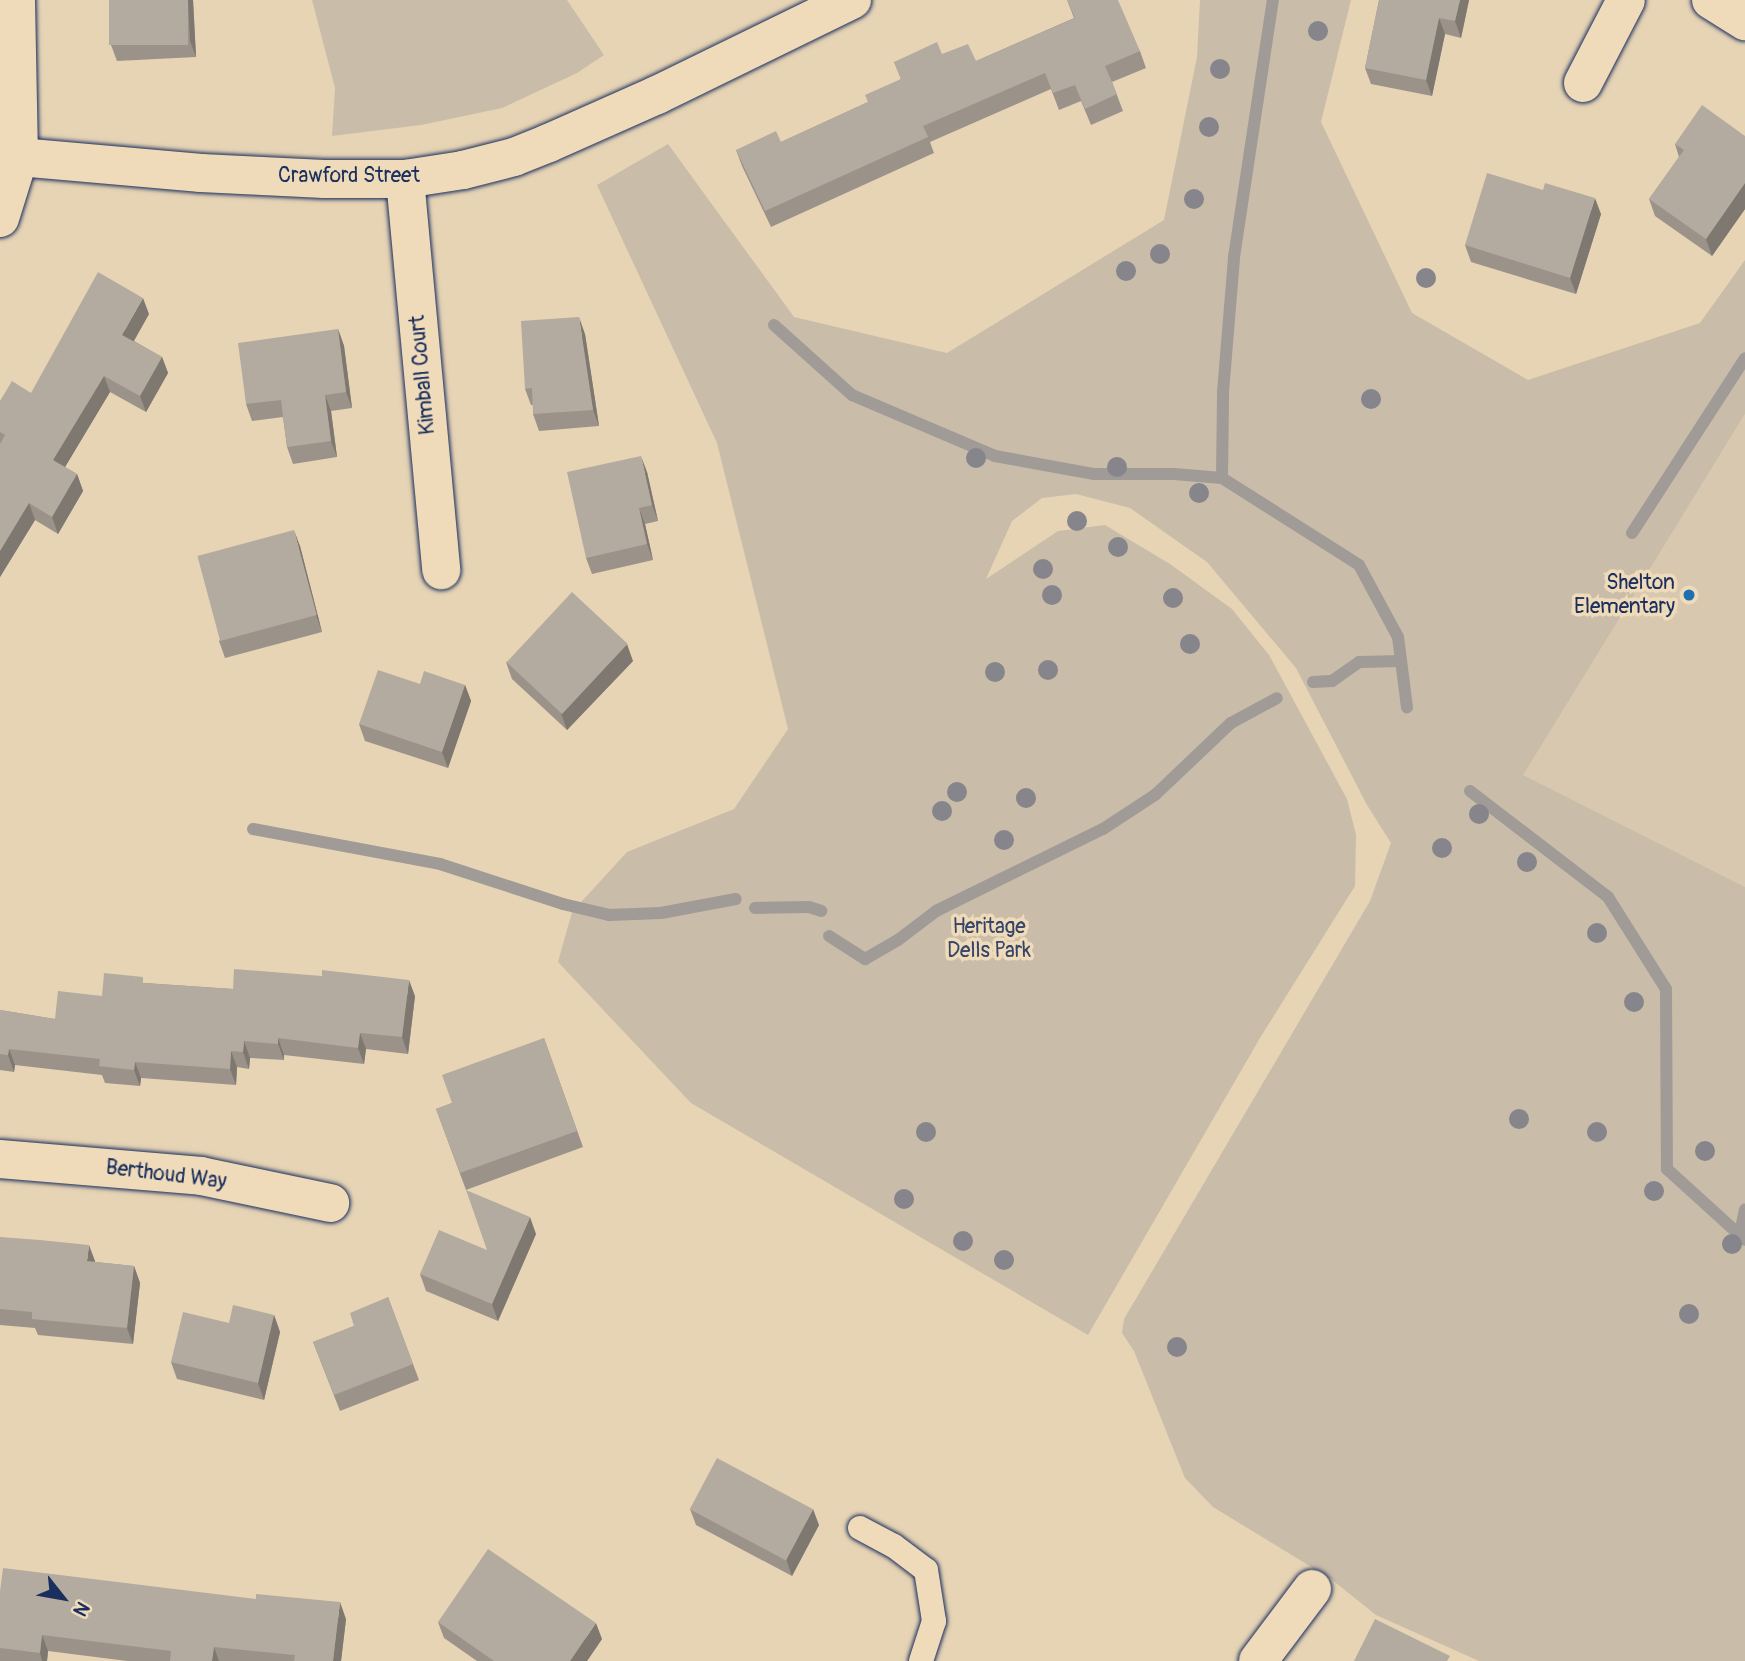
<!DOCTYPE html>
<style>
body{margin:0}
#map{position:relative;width:1745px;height:1661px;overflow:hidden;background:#e7d4b5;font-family:Pangolin,sans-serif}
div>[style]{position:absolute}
.built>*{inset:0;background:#d8c8af}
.green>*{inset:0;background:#c9bca9}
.stream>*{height:12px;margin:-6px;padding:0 6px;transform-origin:6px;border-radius:6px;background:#a09b97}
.roads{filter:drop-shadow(0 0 2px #1b2f5e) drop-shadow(0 0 2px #1b2f5e)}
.lane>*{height:24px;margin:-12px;padding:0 12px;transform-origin:12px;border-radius:12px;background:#efdbb9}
.street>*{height:38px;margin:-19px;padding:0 19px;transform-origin:19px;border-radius:19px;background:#efdbb9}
.trees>*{width:20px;height:20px;margin:-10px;border-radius:50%;background:#85858b}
.wall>*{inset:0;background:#9b938a}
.shaded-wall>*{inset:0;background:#7e7870}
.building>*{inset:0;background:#b4aba0;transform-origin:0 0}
.dots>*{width:19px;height:19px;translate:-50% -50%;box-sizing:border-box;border:4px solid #efdbb9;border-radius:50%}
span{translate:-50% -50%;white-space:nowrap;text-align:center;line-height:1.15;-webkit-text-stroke:7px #efdbb9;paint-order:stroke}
.street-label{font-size:21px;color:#1b2f5e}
.poi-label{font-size:21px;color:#1b2f5e}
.right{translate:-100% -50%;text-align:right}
.park-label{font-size:21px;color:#354469}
.north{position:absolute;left:28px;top:1563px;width:70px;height:70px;-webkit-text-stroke:5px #efdbb9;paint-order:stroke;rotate:121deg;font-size:19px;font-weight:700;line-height:28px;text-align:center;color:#1b2f5e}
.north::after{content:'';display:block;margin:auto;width:24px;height:32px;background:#1b2f5e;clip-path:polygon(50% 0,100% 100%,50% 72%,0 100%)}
</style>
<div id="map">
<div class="built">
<i style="clip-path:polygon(1745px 414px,1745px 887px,1522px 775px)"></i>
</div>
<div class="green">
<i style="clip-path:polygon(312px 0,567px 0,604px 55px,577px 73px,502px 108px,421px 125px,332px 136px,335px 88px)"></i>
<i style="clip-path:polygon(1200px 0,1351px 0,1321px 122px,1412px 313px,1528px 380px,1700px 323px,1745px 260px,1745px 414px,1523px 775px,1745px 887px,1745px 1661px,1479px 1661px,1376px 1615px,1331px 1579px,1213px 1507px,1185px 1478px,1134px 1351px,1122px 1333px,1124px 1319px,1370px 901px,1391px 843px,1367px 805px,1296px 668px,1207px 562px,1130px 508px,1076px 494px,1042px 498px,1012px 521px,986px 579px,1058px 531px,1105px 525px,1170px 564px,1232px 609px,1269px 655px,1347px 799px,1356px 835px,1355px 886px,1260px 1038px,1088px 1335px,691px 1103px,558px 962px,572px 912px,627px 852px,734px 809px,788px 729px,717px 443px,597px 185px,668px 144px,794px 317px,947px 353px,1164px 220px,1197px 57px)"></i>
</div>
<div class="stream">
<i style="left:774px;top:325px;width:105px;rotate:41.9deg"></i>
<i style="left:852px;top:395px;width:155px;rotate:23.1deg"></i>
<i style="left:995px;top:456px;width:101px;rotate:10.3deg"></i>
<i style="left:1094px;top:474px;width:80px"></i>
<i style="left:1174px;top:474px;width:48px;rotate:4.8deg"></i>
<i style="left:1222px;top:478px;width:162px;rotate:32.4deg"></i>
<i style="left:1359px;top:565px;width:82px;rotate:61.6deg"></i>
<i style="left:1398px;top:637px;width:71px;rotate:82.7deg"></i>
<i style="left:1222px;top:478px;width:86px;rotate:-89.3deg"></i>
<i style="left:1223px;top:392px;width:135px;rotate:-85.3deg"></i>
<i style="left:1234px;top:257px;width:260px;rotate:-81.4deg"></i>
<i style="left:1632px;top:533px;width:208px;rotate:-57.1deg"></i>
<i style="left:1313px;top:682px;width:19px;rotate:-3deg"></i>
<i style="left:1332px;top:681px;width:33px;rotate:-35deg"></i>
<i style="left:1359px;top:662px;width:42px;rotate:-1.4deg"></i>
<i style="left:1470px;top:791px;width:174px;rotate:37.5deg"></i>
<i style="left:1608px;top:897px;width:109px;rotate:57.8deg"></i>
<i style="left:1666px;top:989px;width:180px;rotate:89.7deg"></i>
<i style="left:1667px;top:1169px;width:105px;rotate:42.3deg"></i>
<i style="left:253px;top:829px;width:190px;rotate:10.6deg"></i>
<i style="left:440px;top:864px;width:129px;rotate:18deg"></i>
<i style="left:563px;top:904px;width:47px;rotate:13.4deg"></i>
<i style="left:609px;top:915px;width:52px;rotate:-2.2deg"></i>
<i style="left:661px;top:913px;width:76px;rotate:-10.6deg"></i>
<i style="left:755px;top:908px;width:54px;rotate:-1.1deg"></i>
<i style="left:809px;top:907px;width:13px;rotate:18deg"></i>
<i style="left:829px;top:936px;width:43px;rotate:32.6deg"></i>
<i style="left:865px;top:959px;width:38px;rotate:-30deg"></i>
<i style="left:898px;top:940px;width:48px;rotate:-37.3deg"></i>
<i style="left:936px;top:911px;width:186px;rotate:-26.2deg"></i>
<i style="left:1103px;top:829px;width:62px;rotate:-33.2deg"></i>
<i style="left:1155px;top:795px;width:105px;rotate:-43.5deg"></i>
<i style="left:1231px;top:723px;width:52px;rotate:-28.5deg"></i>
<i style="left:1740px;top:1233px;width:24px;rotate:-78deg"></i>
</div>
<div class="roads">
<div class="lane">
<i style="left:860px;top:1528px;width:38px;rotate:28deg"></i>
<i style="left:894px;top:1546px;width:40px;rotate:37deg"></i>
<i style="left:926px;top:1570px;width:52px;rotate:81.1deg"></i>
<i style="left:934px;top:1621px;width:42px;rotate:108deg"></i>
</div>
<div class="street">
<i style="left:1711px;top:0;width:40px;rotate:32deg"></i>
<i style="left:1583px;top:83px;width:93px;rotate:-62.6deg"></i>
<i style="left:19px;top:157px;width:183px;rotate:5deg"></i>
<i style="left:201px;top:173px;width:123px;rotate:2.8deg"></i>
<i style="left:324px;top:179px;width:81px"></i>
<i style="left:405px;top:179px;width:59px;rotate:-8.8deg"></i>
<i style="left:463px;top:170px;width:53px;rotate:-14.3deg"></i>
<i style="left:514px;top:157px;width:38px;rotate:-22deg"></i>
<i style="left:549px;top:143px;width:118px;rotate:-24deg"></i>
<i style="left:657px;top:95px;width:217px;rotate:-26deg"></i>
<i style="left:405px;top:179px;width:393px;rotate:84.7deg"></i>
<i style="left:0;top:218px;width:64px;rotate:-72.7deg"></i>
<i style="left:19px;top:157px;width:157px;rotate:-91.1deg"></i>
<i style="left:0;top:1159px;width:202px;rotate:4.8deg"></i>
<i style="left:201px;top:1176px;width:132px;rotate:11.8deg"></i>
<i style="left:1258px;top:1661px;width:90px;rotate:-53.1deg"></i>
</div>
</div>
<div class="trees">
<i style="left:1318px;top:31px"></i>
<i style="left:1220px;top:69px"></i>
<i style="left:1209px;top:127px"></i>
<i style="left:1194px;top:199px"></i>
<i style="left:1160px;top:254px"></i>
<i style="left:1126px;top:271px"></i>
<i style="left:1426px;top:278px"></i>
<i style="left:1371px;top:399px"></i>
<i style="left:976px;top:458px"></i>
<i style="left:1117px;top:467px"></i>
<i style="left:1199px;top:493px"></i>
<i style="left:1077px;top:521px"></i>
<i style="left:1118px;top:547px"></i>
<i style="left:1043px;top:569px"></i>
<i style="left:1052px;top:595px"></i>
<i style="left:1173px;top:598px"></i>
<i style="left:1190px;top:644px"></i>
<i style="left:1048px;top:670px"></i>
<i style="left:995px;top:672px"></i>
<i style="left:957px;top:792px"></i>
<i style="left:1026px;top:798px"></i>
<i style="left:942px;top:811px"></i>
<i style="left:1479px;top:814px"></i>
<i style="left:1004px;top:840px"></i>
<i style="left:1442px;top:848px"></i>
<i style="left:1527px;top:862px"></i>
<i style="left:1597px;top:933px"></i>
<i style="left:1634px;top:1002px"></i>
<i style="left:1519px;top:1119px"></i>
<i style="left:926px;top:1132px"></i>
<i style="left:1597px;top:1132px"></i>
<i style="left:1705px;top:1151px"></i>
<i style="left:1654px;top:1191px"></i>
<i style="left:904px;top:1199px"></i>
<i style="left:963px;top:1241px"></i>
<i style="left:1732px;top:1244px"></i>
<i style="left:1004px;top:1260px"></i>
<i style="left:1689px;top:1314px"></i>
<i style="left:1177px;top:1347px"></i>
</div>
<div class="wall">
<i style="clip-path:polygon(109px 0,193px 0,196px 57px,117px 61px,111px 45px)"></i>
<i style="clip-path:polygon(1067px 0,1140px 51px,1146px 68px,1112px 82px,1123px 111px,1091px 125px,1081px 101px,1059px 110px,1051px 89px,930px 142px,934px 153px,771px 227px,742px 166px,736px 150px,781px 142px,868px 102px,901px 79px,894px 62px,942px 54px,976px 61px,1074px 18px)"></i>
<i style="clip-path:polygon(1379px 0,1469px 0,1461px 38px,1445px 34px,1432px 96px,1371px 84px,1365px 68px)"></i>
<i style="clip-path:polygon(1745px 136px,1745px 209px,1712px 256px,1655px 216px,1649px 199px,1679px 157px,1675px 144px)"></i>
<i style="clip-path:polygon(1543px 190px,1601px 214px,1576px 294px,1471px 262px,1465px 245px)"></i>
<i style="clip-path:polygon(149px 314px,134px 341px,162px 357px,168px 373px,146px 412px,110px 392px,65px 467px,77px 474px,83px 491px,58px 534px,35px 520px,0 577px,0 401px,31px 393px)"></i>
<i style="clip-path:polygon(338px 329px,344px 346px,352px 408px,331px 411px,337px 457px,293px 464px,287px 447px,283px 417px,252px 421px,246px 404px)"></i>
<i style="clip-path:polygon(585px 334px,599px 426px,539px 431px,533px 414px,533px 405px,531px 405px,525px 389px)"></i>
<i style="clip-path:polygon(647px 472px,658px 521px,645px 524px,653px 560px,592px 574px,586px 558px)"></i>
<i style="clip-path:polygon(300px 546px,322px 632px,225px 658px,219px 641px)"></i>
<i style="clip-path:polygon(633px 661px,567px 730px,512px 679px,506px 662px)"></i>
<i style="clip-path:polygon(420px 684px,465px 685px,471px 701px,448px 768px,365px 741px,359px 724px)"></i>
<i style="clip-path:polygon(145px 983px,233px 989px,415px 996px,408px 1054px,366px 1049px,364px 1064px,284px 1055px,284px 1060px,250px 1058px,249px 1069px,237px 1067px,236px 1085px,141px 1078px,140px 1086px,105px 1083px,102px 1075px,15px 1065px,14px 1072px,0 1070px,0 1010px,55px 1019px,102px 996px)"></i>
<i style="clip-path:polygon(544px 1038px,583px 1147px,466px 1190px,436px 1109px,452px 1103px)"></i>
<i style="clip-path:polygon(536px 1234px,498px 1321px,426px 1291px,420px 1274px)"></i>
<i style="clip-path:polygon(0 1237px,95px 1261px,95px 1262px,134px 1266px,140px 1283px,133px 1344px,38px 1335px,35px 1328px,0 1325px)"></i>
<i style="clip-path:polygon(388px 1297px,419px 1380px,340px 1411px,313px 1342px,354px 1326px)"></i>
<i style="clip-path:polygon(274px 1315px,280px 1332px,264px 1400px,177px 1379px,171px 1362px,229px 1323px)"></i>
<i style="clip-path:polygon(690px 1509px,819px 1525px,792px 1576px,696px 1525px)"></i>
<i style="clip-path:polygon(0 1591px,346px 1619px,341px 1661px,127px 1661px,48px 1651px,47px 1661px,0 1661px)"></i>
<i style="clip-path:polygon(438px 1622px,602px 1639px,587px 1661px,477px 1661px,444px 1638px)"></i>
</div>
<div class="shaded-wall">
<i style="clip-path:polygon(188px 0,193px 0,196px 57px,190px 41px)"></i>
<i style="clip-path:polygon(1460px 0,1469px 0,1461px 38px,1455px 21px)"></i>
<i style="clip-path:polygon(1439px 18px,1445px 34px,1432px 96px,1426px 80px)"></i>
<i style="clip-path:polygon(1745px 183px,1745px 209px,1712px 256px,1706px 239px)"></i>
<i style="clip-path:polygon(1595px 198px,1601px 214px,1576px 294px,1570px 278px)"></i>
<i style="clip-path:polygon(143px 298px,149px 314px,128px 351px,122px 335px)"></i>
<i style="clip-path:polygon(579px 317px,585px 334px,599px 426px,593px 410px)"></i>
<i style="clip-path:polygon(338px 329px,344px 346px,352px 408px,346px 392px)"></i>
<i style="clip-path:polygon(162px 357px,168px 373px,146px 412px,140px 396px)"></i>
<i style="clip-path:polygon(104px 376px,110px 392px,59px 477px,53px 460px)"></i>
<i style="clip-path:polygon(325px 395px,331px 411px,337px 457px,331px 441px)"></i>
<i style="clip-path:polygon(641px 456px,647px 472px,658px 521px,652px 505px)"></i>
<i style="clip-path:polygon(77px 474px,83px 491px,58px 534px,52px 517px)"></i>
<i style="clip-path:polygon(29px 503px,35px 520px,0 577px,0 551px)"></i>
<i style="clip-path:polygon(639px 508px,645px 524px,653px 560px,647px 544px)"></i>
<i style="clip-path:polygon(294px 530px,300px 546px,322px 632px,316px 615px)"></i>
<i style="clip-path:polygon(627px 644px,633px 661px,567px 730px,561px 713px)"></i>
<i style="clip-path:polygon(465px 685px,471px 701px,448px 768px,442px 752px)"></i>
<i style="clip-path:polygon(409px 980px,415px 996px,408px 1054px,402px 1037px)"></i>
<i style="clip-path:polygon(360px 1033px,366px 1049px,364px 1064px,358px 1048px)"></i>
<i style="clip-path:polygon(278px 1038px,284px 1055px,284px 1060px,278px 1044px)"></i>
<i style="clip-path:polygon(244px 1041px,250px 1058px,249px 1069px,243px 1052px)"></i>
<i style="clip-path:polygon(9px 1049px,15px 1065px,14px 1072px,8px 1055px)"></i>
<i style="clip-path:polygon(231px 1051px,237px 1067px,236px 1085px,230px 1069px)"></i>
<i style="clip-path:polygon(135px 1062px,141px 1078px,140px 1086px,134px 1070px)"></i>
<i style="clip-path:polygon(530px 1217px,536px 1234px,498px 1321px,492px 1304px)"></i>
<i style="clip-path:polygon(89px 1245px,95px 1261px,93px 1278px,87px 1261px)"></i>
<i style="clip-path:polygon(134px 1266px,140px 1283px,133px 1344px,127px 1328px)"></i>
<i style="clip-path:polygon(274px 1315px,280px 1332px,264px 1400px,258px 1383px)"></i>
<i style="clip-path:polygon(813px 1509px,819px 1525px,792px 1576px,786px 1559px)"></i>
<i style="clip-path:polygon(340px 1602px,346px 1619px,341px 1661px,333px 1661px)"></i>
<i style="clip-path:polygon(596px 1623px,602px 1639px,587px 1661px,570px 1661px)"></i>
<i style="clip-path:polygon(42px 1635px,48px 1651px,47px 1661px,42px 1661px,40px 1653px)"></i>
<i style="clip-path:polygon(214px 1647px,219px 1661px,212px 1661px)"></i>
</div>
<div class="building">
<i style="left:109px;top:0;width:79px;height:45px"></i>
<i style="clip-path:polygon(1067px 0,1118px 0,1140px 51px,1105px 66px,1117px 94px,1085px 109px,1075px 85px,1053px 93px,1045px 73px,923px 126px,928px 137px,765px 211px,736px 150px,776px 131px,781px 142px,868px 102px,865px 95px,901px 79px,894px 62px,937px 42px,942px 54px,968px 44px,976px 61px,1075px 18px)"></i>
<i style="clip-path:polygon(1379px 0,1460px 0,1455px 21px,1439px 18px,1426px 80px,1365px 68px)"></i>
<i style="clip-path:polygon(1702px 105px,1745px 136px,1745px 183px,1706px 239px,1649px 199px,1684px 150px,1675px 144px)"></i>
<i style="clip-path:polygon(1487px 173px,1543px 190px,1545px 183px,1595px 198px,1570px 278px,1465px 245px)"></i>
<i style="clip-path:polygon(98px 272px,143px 298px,122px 335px,162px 357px,140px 396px,104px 376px,53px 460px,77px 474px,52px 517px,29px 503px,0 551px,0 444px,5px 435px,0 432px,0 401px,12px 381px,31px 393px)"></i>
<i style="clip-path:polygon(579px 317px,593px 410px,533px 414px,532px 388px,525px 389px,521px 321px)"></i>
<i style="clip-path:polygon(338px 329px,346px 392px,325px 395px,331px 441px,287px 447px,281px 400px,246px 404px,238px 343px)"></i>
<i style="clip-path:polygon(641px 456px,652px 505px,639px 508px,647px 544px,586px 558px,567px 472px)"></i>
<i style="left:294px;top:530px;width:88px;height:100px;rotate:75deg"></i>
<i style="left:572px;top:592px;width:76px;height:96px;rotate:43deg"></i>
<i style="clip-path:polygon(378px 670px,420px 684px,424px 671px,465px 685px,442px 752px,359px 724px)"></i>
<i style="clip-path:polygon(234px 969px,322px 976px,322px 970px,409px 980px,402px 1037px,360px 1033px,358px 1048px,278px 1038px,278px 1044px,244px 1041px,243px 1052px,231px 1051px,230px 1069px,135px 1062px,134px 1070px,99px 1066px,100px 1059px,9px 1049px,8px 1055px,0 1054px,0 1010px,55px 1019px,58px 991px,102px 996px,104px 973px,143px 977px,143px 983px,233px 989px)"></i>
<i style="clip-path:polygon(544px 1038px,577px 1131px,460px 1173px,436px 1109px,452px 1103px,442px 1075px)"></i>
<i style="clip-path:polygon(466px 1190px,530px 1217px,492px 1304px,420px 1274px,439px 1230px,487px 1250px)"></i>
<i style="clip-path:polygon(0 1237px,40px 1240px,89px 1245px,87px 1261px,134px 1266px,127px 1328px,32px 1319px,32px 1312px,0 1309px)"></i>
<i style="clip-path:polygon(388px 1297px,413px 1364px,334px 1395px,313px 1342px,354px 1326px,350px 1313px)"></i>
<i style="clip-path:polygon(233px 1305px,274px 1315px,258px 1383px,171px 1362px,183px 1312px,229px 1323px)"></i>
<i style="left:717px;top:1458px;width:109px;height:58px;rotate:28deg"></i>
<i style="clip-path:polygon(488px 1549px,596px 1623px,570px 1661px,494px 1661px,438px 1622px)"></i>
<i style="clip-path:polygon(3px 1568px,256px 1599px,256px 1594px,340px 1602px,333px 1661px,294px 1661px,295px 1655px,214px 1647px,212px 1661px,170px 1661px,171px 1651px,42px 1635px,40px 1653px,0 1648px,0 1591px)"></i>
<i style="clip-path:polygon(1375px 1619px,1450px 1656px,1447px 1661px,1354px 1661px)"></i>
</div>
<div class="dots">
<i style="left:1689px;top:595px;background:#1f6fb2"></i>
</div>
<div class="street-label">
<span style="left:349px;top:176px">Crawford Street</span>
<span style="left:423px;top:375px;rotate:-95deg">Kimball Court</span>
<span style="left:166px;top:1175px;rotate:7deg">Berthoud Way</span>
</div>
<div class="poi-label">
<span class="right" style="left:1675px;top:595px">Shelton<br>Elementary</span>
</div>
<div class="park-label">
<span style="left:989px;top:939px">Heritage<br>Dells Park</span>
</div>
<div class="north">N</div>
</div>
